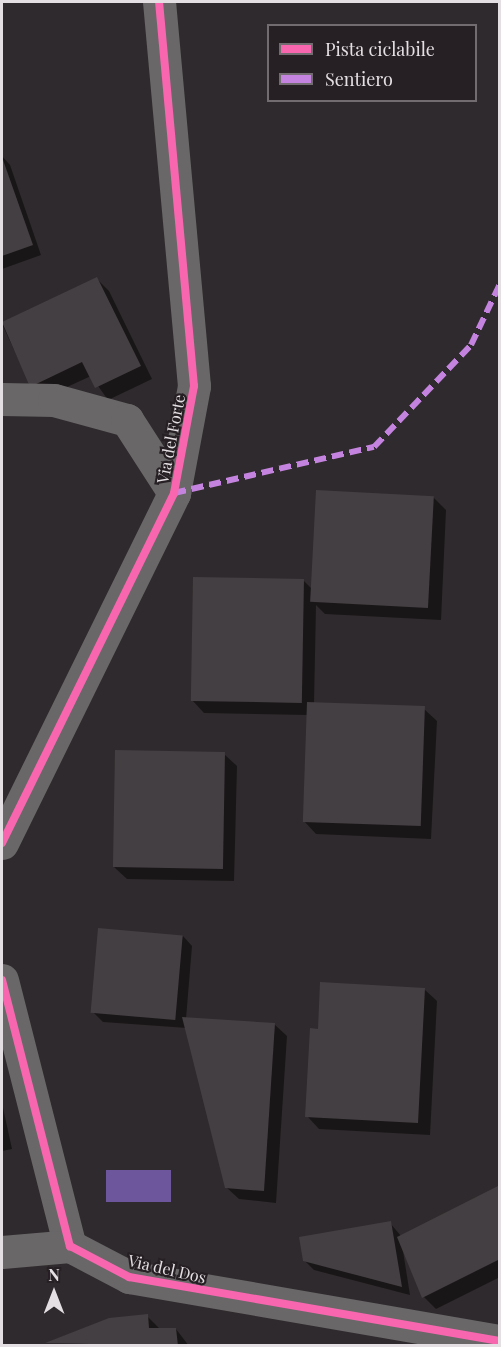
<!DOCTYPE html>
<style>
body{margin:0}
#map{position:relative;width:501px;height:1347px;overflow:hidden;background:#2f2a2d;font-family:"Playfair Display",serif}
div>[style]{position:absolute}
.water>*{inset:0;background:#6d569b;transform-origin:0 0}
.shadow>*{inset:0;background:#0007}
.building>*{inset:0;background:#443f42;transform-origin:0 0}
.minor>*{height:33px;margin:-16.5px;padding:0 16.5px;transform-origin:16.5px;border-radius:16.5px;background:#696768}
.quiet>*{height:6px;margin-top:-3px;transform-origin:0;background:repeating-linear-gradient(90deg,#c483df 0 12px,transparent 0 18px)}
.cycleway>*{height:8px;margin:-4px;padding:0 4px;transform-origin:4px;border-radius:4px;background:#f766af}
span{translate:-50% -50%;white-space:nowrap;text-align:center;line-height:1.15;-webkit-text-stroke:4.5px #261f24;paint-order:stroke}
.street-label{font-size:16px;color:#e4dfe2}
.frame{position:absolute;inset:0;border:3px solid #e4dfe2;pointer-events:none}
.legend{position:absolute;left:267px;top:24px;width:210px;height:78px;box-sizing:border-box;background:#261f24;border:2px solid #726c70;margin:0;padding:8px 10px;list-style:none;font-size:18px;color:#e4dfe2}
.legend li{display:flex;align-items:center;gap:12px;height:30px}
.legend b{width:30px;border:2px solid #726c70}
.north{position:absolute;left:24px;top:1263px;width:60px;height:60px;-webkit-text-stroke:4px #261f24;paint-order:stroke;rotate:0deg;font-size:16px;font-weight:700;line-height:24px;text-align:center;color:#e4dfe2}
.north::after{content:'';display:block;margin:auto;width:21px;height:27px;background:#e4dfe2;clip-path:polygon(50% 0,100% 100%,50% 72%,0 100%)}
</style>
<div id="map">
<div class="water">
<i style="left:106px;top:1170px;width:65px;height:32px"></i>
</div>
<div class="shadow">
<i style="clip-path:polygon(2px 156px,10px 165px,41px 255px,2px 269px)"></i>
<i style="clip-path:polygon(97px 279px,109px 291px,152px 379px,108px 400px,91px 376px,43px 398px,31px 386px,2px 324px)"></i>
<i style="clip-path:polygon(433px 497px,446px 510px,441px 620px,325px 614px,316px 605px,314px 704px,424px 709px,437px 721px,431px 839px,316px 834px,304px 821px,308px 715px,204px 713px,192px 700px,303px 580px,313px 590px)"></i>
<i style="clip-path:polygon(224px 754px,237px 766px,234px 881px,127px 879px,114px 867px)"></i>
<i style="clip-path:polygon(183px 936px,192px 946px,186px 1019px,274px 1024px,287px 1036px,276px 1203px,239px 1199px,226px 1187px,187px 1028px,103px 1022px,93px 1012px)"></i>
<i style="clip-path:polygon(424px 989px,437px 1001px,430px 1135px,319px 1129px,307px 1116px,319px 1031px)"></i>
<i style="clip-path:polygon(2px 1103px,12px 1149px,2px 1151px)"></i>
<i style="clip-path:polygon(500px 1186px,500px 1277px,436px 1309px,424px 1297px,403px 1251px,410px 1295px,314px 1270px,304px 1260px,390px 1223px,401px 1236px)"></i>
<i style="clip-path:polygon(147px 1316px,160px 1329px,176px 1329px,189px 1346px,46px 1343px,109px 1319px)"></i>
</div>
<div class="building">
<i style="clip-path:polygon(2px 157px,33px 245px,2px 256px)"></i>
<i style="clip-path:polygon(97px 277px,141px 366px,95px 388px,82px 362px,30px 387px,2px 322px)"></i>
<i style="left:316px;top:490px;width:118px;height:112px;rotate:3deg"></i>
<i style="left:193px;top:577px;width:111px;height:124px;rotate:1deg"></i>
<i style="left:307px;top:702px;width:118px;height:120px;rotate:2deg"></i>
<i style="left:115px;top:750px;width:110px;height:117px;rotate:1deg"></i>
<i style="left:98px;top:928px;width:85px;height:85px;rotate:5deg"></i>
<i style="clip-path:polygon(320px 982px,425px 988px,418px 1123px,305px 1117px,310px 1028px,318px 1029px)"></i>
<i style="clip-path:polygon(182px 1017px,275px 1023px,264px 1191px,225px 1188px)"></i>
<i style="clip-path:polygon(500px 1185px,500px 1259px,422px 1298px,397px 1237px)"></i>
<i style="clip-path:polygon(391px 1221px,402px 1287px,303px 1261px,299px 1237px)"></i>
<i style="clip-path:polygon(148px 1314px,149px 1328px,176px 1328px,178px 1346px,45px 1343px,109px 1318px)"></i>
</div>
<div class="minor">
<i style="left:2px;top:399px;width:52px;rotate:1.1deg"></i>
<i style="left:54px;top:400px;width:76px;rotate:15.3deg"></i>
<i style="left:127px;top:420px;width:87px;rotate:57.2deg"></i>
<i style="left:2px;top:843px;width:390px;rotate:-63.8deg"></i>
<i style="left:174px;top:493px;width:109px;rotate:-79.4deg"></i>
<i style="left:194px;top:386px;width:386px;rotate:-95.2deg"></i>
<i style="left:2px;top:980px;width:275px;rotate:75.7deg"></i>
<i style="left:70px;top:1246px;width:67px;rotate:27.7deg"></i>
<i style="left:129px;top:1277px;width:376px;rotate:9.8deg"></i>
<i style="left:2px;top:1252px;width:68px;rotate:-5deg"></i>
</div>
<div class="quiet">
<i style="left:174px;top:493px;width:205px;rotate:-13deg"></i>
<i style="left:374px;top:447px;width:141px;rotate:-46.4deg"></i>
<i style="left:471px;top:345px;width:68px;rotate:-64.6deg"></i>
</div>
<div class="cycleway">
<i style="left:2px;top:843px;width:390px;rotate:-63.8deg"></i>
<i style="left:174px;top:493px;width:109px;rotate:-79.4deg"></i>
<i style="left:194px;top:386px;width:386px;rotate:-95.2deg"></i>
<i style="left:2px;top:980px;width:275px;rotate:75.7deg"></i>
<i style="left:70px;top:1246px;width:67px;rotate:27.7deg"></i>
<i style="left:129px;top:1277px;width:376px;rotate:9.8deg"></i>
</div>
<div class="street-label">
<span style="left:171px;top:439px;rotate:-79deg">Via del Forte</span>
<span style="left:167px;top:1269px;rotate:13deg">Via del Dos</span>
</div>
<div class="frame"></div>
<ul class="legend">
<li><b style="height:8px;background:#f766af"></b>Pista ciclabile</li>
<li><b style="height:8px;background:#c483df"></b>Sentiero</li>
</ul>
<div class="north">N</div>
</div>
